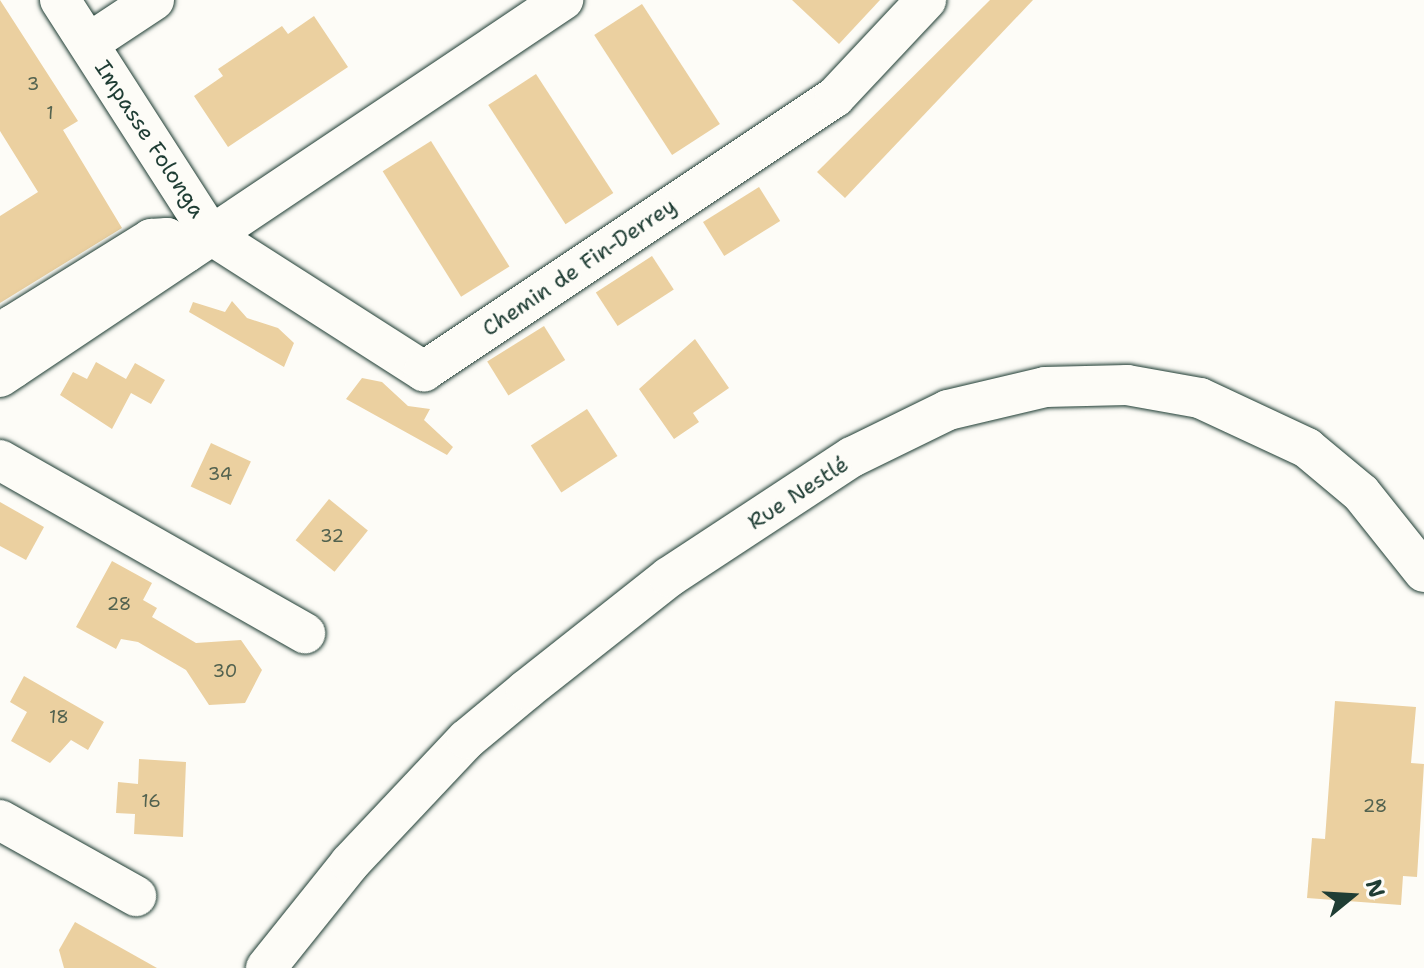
<!DOCTYPE html>
<meta charset="utf-8">
<style>
body{margin:0}
#map{position:relative;width:1424px;height:968px;overflow:hidden;background:#fdfcf7;font-family:"Shantell Sans",sans-serif}
div>[style]{position:absolute}
.building>*{inset:0;background:#ebd0a0;transform-origin:0 0}
.roads{filter:drop-shadow(0 0 2px #1f3d34) drop-shadow(0 0 2px #1f3d34)}
.minor>*{height:40px;margin:-20px;padding:0 20px;transform-origin:20px;border-radius:20px;background:#fdfcf7}
span{translate:-50% -50%;white-space:nowrap;text-align:center;line-height:1.15;-webkit-text-stroke:7px #fdfcf7;paint-order:stroke}
.number-label{font-size:18px;color:#52624f}
.number-label span{-webkit-text-stroke-width:0}
.street-label{font-size:22px;color:#1f3d34}
.north{position:absolute;left:1312px;top:856px;width:80px;height:80px;-webkit-text-stroke:6px #fdfcf7;paint-order:stroke;rotate:72deg;font-size:22px;font-weight:700;line-height:32px;text-align:center;color:#1f3d34}
.north::after{content:'';display:block;margin:auto;width:28px;height:36px;background:#1f3d34;clip-path:polygon(50% 0,100% 100%,50% 72%,0 100%)}
</style>
<div id="map">
<div class="building">
<i style="clip-path:polygon(0 0,78px 121px,63px 130px,122px 228px,0 303px,0 216px,38px 192px,0 131px)"></i>
<i style="clip-path:polygon(792px 0,880px 0,839px 44px)"></i>
<i style="clip-path:polygon(990px 0,1033px 0,845px 198px,817px 172px)"></i>
<i style="left:642px;top:4px;width:143px;height:57px;rotate:57deg"></i>
<i style="clip-path:polygon(314px 16px,348px 67px,228px 147px,194px 96px,223px 76px,218px 69px,282px 26px,288px 34px)"></i>
<i style="left:536px;top:74px;width:142px;height:57px;rotate:57deg"></i>
<i style="left:431px;top:141px;width:148px;height:57px;rotate:58deg"></i>
<i style="left:759px;top:187px;width:40px;height:66px;rotate:58deg"></i>
<i style="left:652px;top:256px;width:40px;height:67px;rotate:57deg"></i>
<i style="clip-path:polygon(232px 301px,247px 318px,278px 328px,294px 343px,284px 367px,189px 312px,193px 302px,225px 312px)"></i>
<i style="left:544px;top:326px;width:40px;height:67px;rotate:58deg"></i>
<i style="clip-path:polygon(695px 339px,729px 388px,693px 413px,699px 422px,674px 439px,639px 389px)"></i>
<i style="clip-path:polygon(96px 362px,126px 379px,135px 363px,165px 380px,151px 404px,131px 393px,112px 429px,60px 395px,73px 372px,87px 379px)"></i>
<i style="clip-path:polygon(362px 378px,382px 382px,408px 406px,430px 409px,424px 420px,453px 447px,447px 455px,346px 399px)"></i>
<i style="left:587px;top:409px;width:56px;height:67px;rotate:57deg"></i>
<i style="left:211px;top:443px;width:44px;height:48px;rotate:25deg"></i>
<i style="left:329px;top:499px;width:50px;height:53px;rotate:39deg"></i>
<i style="clip-path:polygon(0 502px,44px 527px,26px 560px,0 546px)"></i>
<i style="clip-path:polygon(112px 561px,152px 583px,143px 600px,157px 608px,152px 617px,196px 643px,241px 640px,262px 670px,245px 703px,209px 705px,186px 670px,138px 642px,121px 639px,116px 649px,76px 627px)"></i>
<i style="clip-path:polygon(24px 676px,104px 722px,88px 750px,71px 740px,50px 763px,11px 741px,27px 712px,10px 702px)"></i>
<i style="clip-path:polygon(1335px 701px,1416px 707px,1411px 763px,1424px 764px,1417px 877px,1403px 876px,1401px 905px,1307px 898px,1312px 838px,1325px 839px)"></i>
<i style="clip-path:polygon(139px 759px,186px 762px,183px 837px,134px 834px,135px 814px,116px 813px,118px 782px,138px 784px)"></i>
<i style="clip-path:polygon(75px 922px,157px 968px,64px 968px,59px 950px)"></i>
</div>
<div class="roads">
<div class="minor">
<i style="left:60px;top:0;width:279px;rotate:57.3deg"></i>
<i style="left:211px;top:235px;width:253px;rotate:32.6deg"></i>
<i style="left:424px;top:371px;width:494px;rotate:-33.7deg"></i>
<i style="left:835px;top:97px;width:133px;rotate:-46.8deg"></i>
<i style="left:89px;top:43px;width:78px;rotate:-33.5deg"></i>
<i style="left:13px;top:368px;width:43px;rotate:-90deg"></i>
<i style="left:13px;top:325px;width:163px;rotate:-31.9deg"></i>
<i style="left:151px;top:239px;width:16px;rotate:-4deg"></i>
<i style="left:167px;top:238px;width:24px;rotate:36deg"></i>
<i style="left:0;top:377px;width:678px;rotate:-33.81deg"></i>
<i style="left:0;top:460px;width:351px;rotate:29.6deg"></i>
<i style="left:0;top:820px;width:156px;rotate:29.2deg"></i>
<i style="left:266px;top:968px;width:134px;rotate:-51.3deg"></i>
<i style="left:350px;top:863px;width:170px;rotate:-46.7deg"></i>
<i style="left:467px;top:739px;width:77px;rotate:-39.7deg"></i>
<i style="left:526px;top:690px;width:182px;rotate:-38.3deg"></i>
<i style="left:669px;top:577px;width:219px;rotate:-33.3deg"></i>
<i style="left:852px;top:457px;width:107px;rotate:-26.1deg"></i>
<i style="left:948px;top:410px;width:100px;rotate:-13.3deg"></i>
<i style="left:1045px;top:387px;width:82px;rotate:-1.4deg"></i>
<i style="left:1127px;top:385px;width:74px;rotate:10.1deg"></i>
<i style="left:1200px;top:398px;width:118px;rotate:25deg"></i>
<i style="left:1307px;top:448px;width:70px;rotate:39.8deg"></i>
<i style="left:1361px;top:493px;width:101px;rotate:51.4deg"></i>
</div>
</div>
<div class="number-label">
<span style="left:33px;top:84px">3</span>
<span style="left:50px;top:113px">1</span>
<span style="left:220px;top:474px">34</span>
<span style="left:332px;top:536px">32</span>
<span style="left:119px;top:604px">28</span>
<span style="left:225px;top:671px">30</span>
<span style="left:59px;top:717px">18</span>
<span style="left:151px;top:801px">16</span>
<span style="left:1375px;top:806px">28</span>
</div>
<div class="street-label">
<span style="left:150px;top:139px;rotate:57deg">Impasse Folonga</span>
<span style="left:579px;top:267px;rotate:-34deg">Chemin de Fin-Derrey</span>
<span style="left:798px;top:493px;rotate:-33deg">Rue Nestlé</span>
</div>
<div class="north">N</div>
</div>
